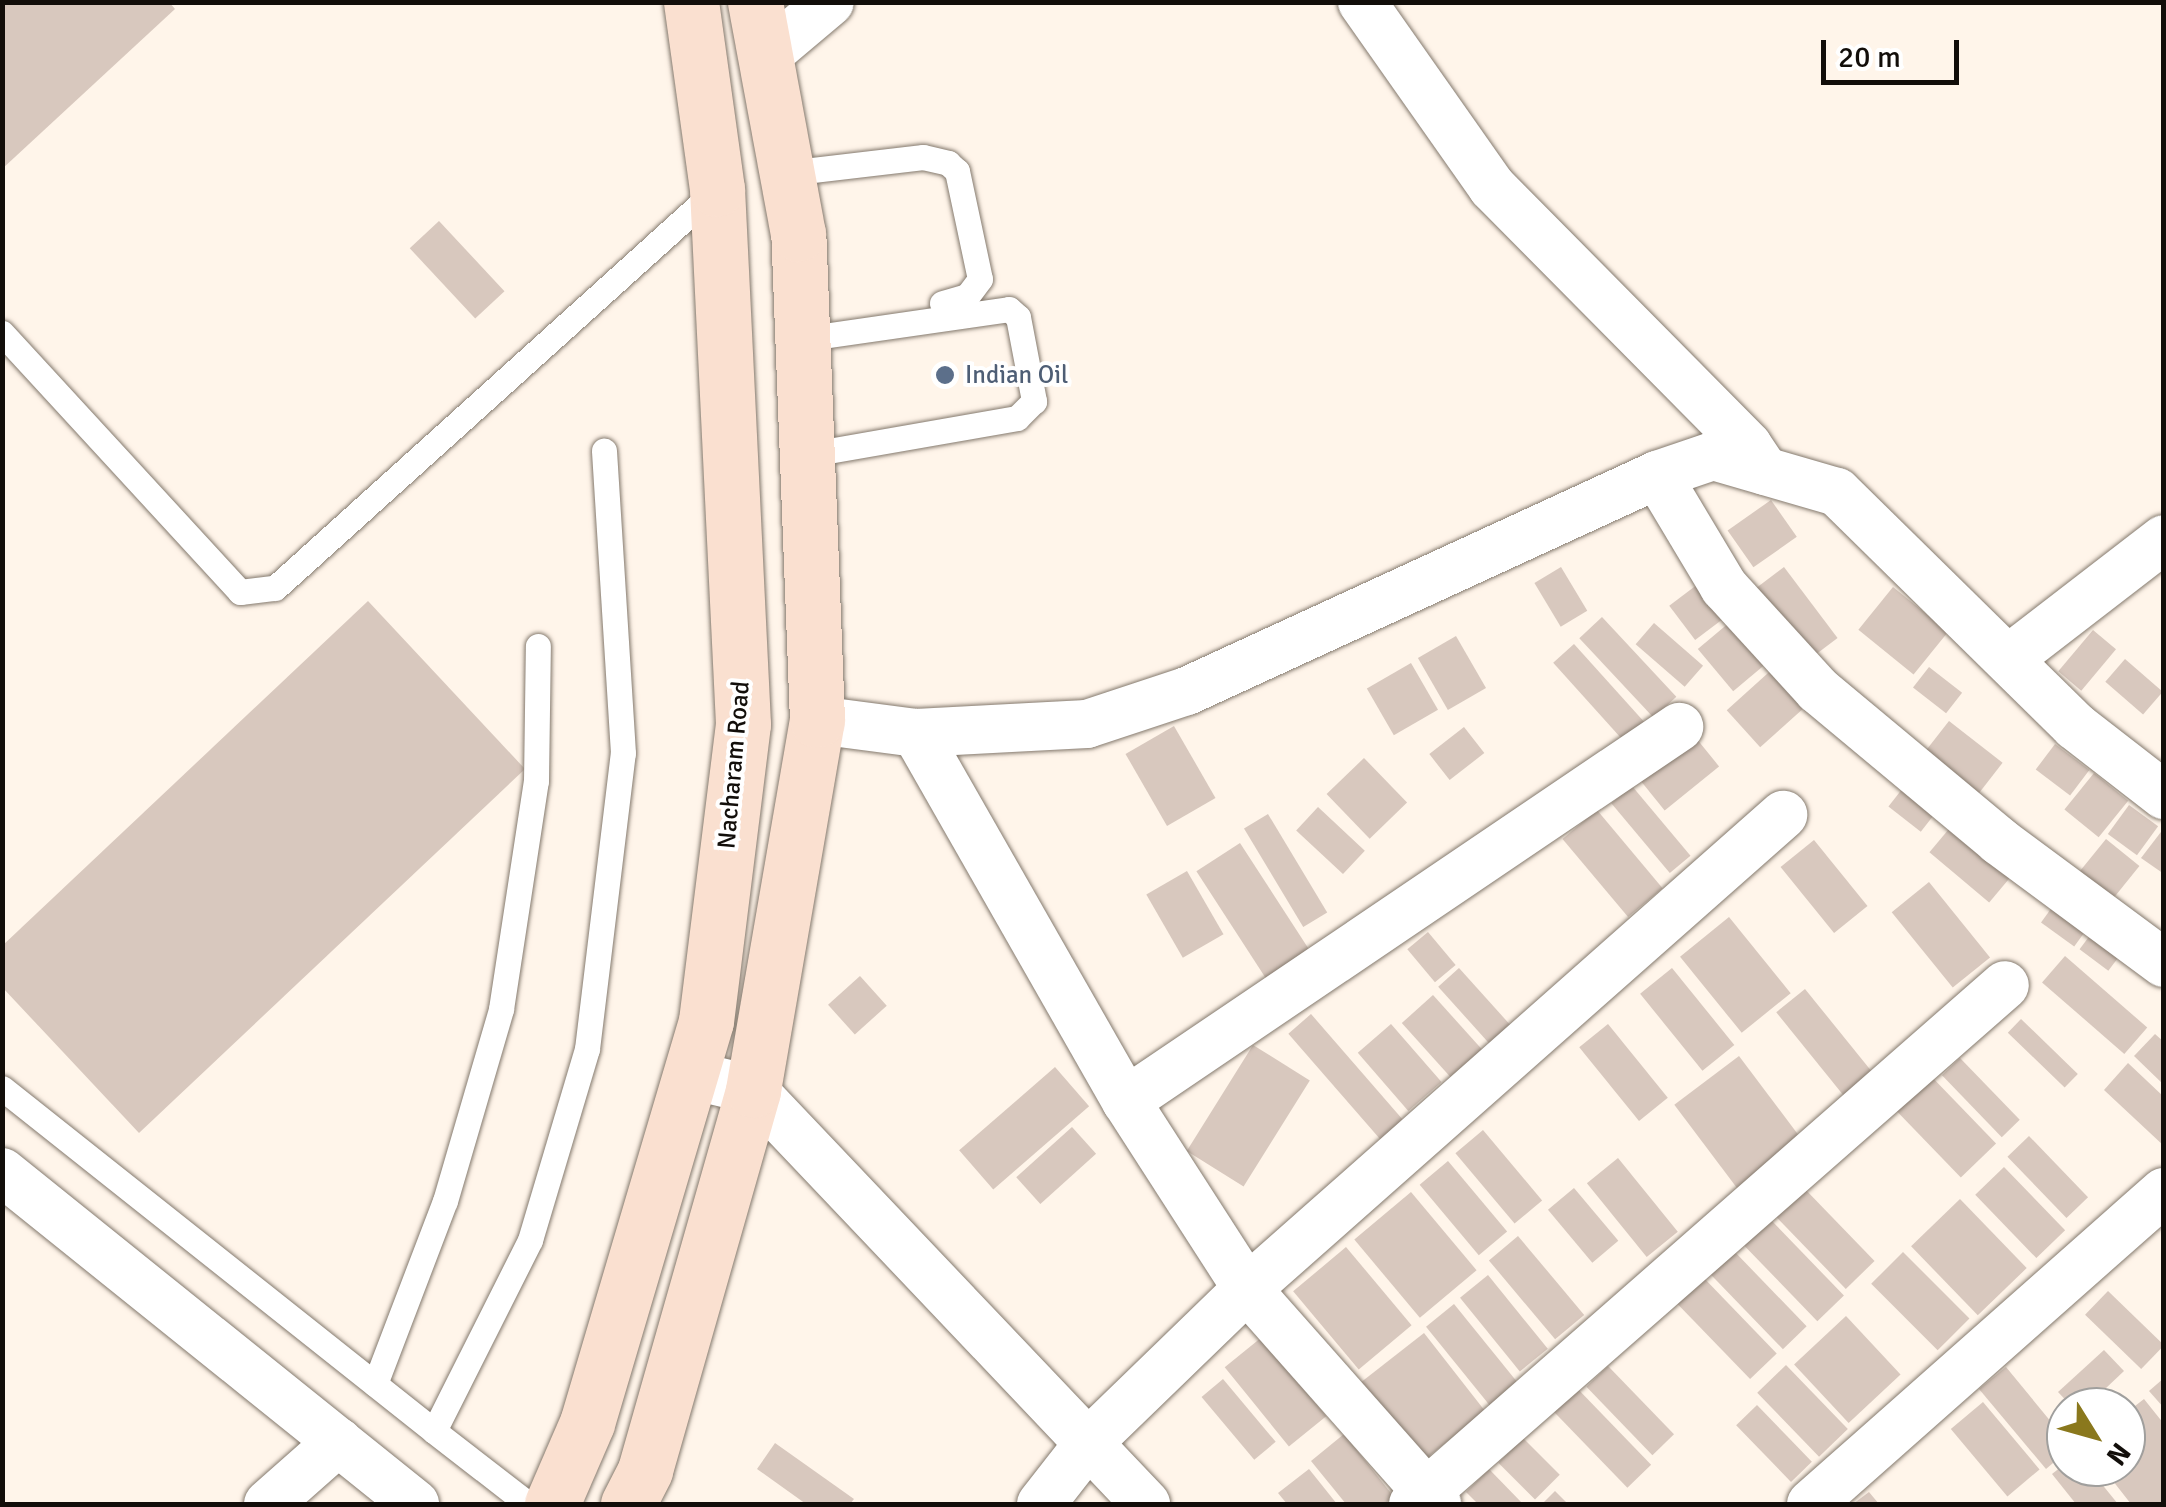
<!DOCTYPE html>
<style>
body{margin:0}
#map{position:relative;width:2166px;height:1507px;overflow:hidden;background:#fff5ea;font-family:Signika,sans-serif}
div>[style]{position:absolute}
.building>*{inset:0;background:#d8c8be;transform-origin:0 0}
.roads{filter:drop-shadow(0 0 2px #84796d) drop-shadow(0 0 2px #84796d)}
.lane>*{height:25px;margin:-12.5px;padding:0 12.5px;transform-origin:12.5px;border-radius:12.5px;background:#fff}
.street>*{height:48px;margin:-24px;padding:0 24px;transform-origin:24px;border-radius:24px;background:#fff}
.secondary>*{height:55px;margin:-27.5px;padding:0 27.5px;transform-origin:27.5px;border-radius:27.5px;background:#fae0d0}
.dots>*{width:28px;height:28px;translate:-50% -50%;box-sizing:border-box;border:5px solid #fff;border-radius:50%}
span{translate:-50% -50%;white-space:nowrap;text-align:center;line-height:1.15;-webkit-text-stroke:8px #fff;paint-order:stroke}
.service-label{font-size:25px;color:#4e5e75}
.left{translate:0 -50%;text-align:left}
.street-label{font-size:25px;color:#120e0a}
.frame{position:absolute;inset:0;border:5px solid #120e0a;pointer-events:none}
.north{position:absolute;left:2046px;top:1387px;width:100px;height:100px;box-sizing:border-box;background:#fff;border:2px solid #a09f9d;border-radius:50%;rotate:127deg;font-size:28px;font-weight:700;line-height:40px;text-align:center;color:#120e0a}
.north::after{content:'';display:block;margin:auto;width:35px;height:45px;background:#8a781d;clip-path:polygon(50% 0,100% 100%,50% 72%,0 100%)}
.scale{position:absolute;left:1821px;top:40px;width:138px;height:45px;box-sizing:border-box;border:5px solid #120e0a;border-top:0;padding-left:12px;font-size:30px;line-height:35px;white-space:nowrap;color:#120e0a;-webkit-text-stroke:8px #fff;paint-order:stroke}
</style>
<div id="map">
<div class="building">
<i style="clip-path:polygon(2px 2px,169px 2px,175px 9px,2px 169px)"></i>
<i style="left:439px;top:221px;width:96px;height:40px;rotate:47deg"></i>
<i style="left:1771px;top:500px;width:45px;height:53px;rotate:55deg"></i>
<i style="left:1561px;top:567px;width:51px;height:31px;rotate:59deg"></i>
<i style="left:1784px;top:567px;width:89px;height:34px;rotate:53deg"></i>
<i style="left:1702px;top:581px;width:43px;height:41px;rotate:53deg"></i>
<i style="left:1893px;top:587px;width:71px;height:55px;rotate:39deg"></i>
<i style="clip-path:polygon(368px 601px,525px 769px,139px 1133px,2px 987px,2px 946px)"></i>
<i style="left:1602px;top:617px;width:109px;height:31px;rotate:47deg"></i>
<i style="left:1730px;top:622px;width:55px;height:42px;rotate:50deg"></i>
<i style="left:1654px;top:623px;width:65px;height:28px;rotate:41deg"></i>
<i style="left:2093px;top:630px;width:30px;height:54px;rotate:40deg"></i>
<i style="left:1456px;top:636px;width:60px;height:44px;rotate:60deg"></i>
<i style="left:1574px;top:644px;width:106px;height:28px;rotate:48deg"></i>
<i style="left:2125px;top:659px;width:50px;height:30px;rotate:41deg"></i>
<i style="left:1411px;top:663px;width:54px;height:51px;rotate:60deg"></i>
<i style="left:1778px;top:664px;width:50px;height:69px;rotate:48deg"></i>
<i style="left:1929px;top:667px;width:42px;height:26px;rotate:38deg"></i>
<i style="left:1949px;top:721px;width:68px;height:53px;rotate:38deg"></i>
<i style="left:1174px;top:726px;width:83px;height:56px;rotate:60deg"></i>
<i style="left:1464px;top:727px;width:33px;height:44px;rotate:52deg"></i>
<i style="left:1692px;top:733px;width:43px;height:70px;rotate:51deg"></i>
<i style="left:2055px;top:744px;width:43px;height:32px;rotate:37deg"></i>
<i style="left:1364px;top:758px;width:62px;height:52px;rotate:46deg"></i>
<i style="left:2094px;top:773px;width:44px;height:47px;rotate:39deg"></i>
<i style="left:1910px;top:779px;width:41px;height:35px;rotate:38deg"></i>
<i style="left:1632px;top:786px;width:91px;height:27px;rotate:50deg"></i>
<i style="left:2129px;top:805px;width:36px;height:36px;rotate:36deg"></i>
<i style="left:1318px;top:807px;width:64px;height:32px;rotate:43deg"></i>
<i style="left:1597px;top:810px;width:102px;height:45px;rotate:50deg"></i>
<i style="left:1268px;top:814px;width:115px;height:28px;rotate:59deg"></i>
<i style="left:1959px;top:817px;width:78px;height:46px;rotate:40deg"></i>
<i style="clip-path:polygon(2164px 828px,2164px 874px,2141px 858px)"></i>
<i style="left:2106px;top:839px;width:43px;height:50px;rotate:39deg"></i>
<i style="left:1814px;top:840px;width:85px;height:43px;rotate:51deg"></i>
<i style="left:1240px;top:843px;width:134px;height:52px;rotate:57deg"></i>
<i style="left:1187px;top:871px;width:73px;height:47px;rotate:60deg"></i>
<i style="left:1929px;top:882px;width:97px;height:48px;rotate:51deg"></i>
<i style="left:2061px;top:895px;width:41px;height:34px;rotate:36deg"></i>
<i style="left:1729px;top:917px;width:98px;height:63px;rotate:51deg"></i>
<i style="left:2100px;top:922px;width:36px;height:34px;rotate:37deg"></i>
<i style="left:1428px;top:932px;width:43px;height:27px;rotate:50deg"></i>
<i style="left:2065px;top:956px;width:109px;height:35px;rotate:41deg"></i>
<i style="left:1459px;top:968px;width:82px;height:28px;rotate:48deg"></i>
<i style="left:1672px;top:968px;width:99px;height:41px;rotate:51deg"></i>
<i style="left:860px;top:976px;width:40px;height:43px;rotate:48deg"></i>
<i style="left:1805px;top:989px;width:107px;height:37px;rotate:51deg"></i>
<i style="left:1433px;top:995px;width:75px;height:42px;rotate:48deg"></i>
<i style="left:1311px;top:1014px;width:144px;height:30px;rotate:49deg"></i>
<i style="left:2021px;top:1019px;width:79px;height:19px;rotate:44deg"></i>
<i style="left:1391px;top:1024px;width:77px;height:44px;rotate:49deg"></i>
<i style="left:1608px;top:1024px;width:95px;height:37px;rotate:51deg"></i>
<i style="clip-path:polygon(2155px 1034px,2164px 1042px,2164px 1085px,2134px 1056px)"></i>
<i style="left:1253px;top:1045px;width:67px;height:125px;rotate:32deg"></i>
<i style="left:1739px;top:1056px;width:106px;height:81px;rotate:53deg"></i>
<i style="left:1960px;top:1058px;width:86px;height:25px;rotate:46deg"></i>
<i style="clip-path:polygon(2128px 1063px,2164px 1097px,2164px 1146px,2104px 1090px)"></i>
<i style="left:1055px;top:1067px;width:52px;height:127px;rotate:49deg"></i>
<i style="left:1928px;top:1073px;width:98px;height:49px;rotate:46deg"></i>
<i style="left:1072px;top:1127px;width:36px;height:75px;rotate:48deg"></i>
<i style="left:1483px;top:1130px;width:92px;height:36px;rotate:50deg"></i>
<i style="left:2029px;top:1136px;width:85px;height:30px;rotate:46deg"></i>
<i style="left:1618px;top:1158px;width:95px;height:40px;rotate:51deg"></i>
<i style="left:1448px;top:1161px;width:92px;height:37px;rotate:50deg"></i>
<i style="left:2004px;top:1167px;width:88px;height:40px;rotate:46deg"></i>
<i style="left:1803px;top:1187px;width:103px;height:40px;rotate:46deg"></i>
<i style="left:1574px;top:1188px;width:69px;height:34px;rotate:50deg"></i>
<i style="left:1411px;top:1192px;width:102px;height:74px;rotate:50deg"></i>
<i style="left:1960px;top:1199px;width:96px;height:68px;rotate:46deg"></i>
<i style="left:1771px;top:1220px;width:105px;height:37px;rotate:46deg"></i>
<i style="left:1518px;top:1236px;width:103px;height:38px;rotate:50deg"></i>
<i style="left:1346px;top:1247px;width:102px;height:69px;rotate:50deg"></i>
<i style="left:1733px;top:1250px;width:106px;height:33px;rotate:46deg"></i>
<i style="left:1903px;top:1252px;width:94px;height:45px;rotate:45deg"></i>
<i style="left:1488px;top:1275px;width:95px;height:36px;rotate:51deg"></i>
<i style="left:1701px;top:1275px;width:109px;height:37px;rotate:46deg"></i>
<i style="left:2108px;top:1291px;width:78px;height:33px;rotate:44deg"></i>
<i style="left:1454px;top:1304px;width:102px;height:36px;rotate:51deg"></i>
<i style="left:1846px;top:1316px;width:80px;height:71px;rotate:47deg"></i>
<i style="left:1424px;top:1333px;width:100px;height:84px;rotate:52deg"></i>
<i style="left:1262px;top:1337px;width:102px;height:48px;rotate:51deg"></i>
<i style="clip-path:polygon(2104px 1350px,2124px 1371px,2086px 1407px,2072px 1407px,2058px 1392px)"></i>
<i style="left:1786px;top:1365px;width:89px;height:40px;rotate:46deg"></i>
<i style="left:1608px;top:1366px;width:95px;height:30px;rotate:46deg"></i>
<i style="clip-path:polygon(2006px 1367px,2066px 1440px,2066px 1452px,2046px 1469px,1979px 1389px)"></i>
<i style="clip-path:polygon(2164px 1378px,2164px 1408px,2149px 1391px)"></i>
<i style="left:1223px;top:1379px;width:82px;height:28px;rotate:50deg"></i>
<i style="left:1574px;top:1385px;width:111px;height:33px;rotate:46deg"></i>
<i style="clip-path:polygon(2144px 1399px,2164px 1424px,2164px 1504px,2131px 1504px,2102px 1467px,2126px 1467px,2126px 1413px)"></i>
<i style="left:1983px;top:1402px;width:88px;height:42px;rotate:50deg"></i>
<i style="left:1757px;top:1405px;width:79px;height:29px;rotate:46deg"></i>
<i style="clip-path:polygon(1344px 1434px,1394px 1497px,1384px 1504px,1346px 1504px,1311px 1461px)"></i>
<i style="left:1523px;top:1438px;width:52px;height:35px;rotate:45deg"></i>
<i style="clip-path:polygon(775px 1443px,854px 1499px,850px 1504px,806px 1504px,757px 1469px)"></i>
<i style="clip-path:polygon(2066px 1463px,2088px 1467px,2118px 1504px,2076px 1504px,2052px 1474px)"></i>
<i style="clip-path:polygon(1309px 1469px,1337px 1504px,1287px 1504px,1278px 1493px)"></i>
<i style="clip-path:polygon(1489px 1469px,1523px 1504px,1478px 1504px,1466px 1492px)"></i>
<i style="clip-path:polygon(1555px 1491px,1568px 1504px,1542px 1504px)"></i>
<i style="clip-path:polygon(1869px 1492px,1879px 1504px,1853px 1504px)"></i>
</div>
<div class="roads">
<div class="lane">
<i style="left:787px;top:173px;width:137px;rotate:-6.7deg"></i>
<i style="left:923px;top:157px;width:26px;rotate:13deg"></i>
<i style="left:948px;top:163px;width:12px;rotate:42deg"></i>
<i style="left:957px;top:171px;width:110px;rotate:78deg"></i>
<i style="left:980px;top:279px;width:21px;rotate:127deg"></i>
<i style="left:967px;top:296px;width:26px;rotate:164deg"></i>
<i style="left:2px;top:333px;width:352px;rotate:47.4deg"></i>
<i style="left:240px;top:592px;width:35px;rotate:-7deg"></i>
<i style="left:275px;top:588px;width:591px;rotate:-42.05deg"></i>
<i style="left:802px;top:339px;width:209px;rotate:-8.2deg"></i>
<i style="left:1009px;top:309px;width:12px;rotate:42deg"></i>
<i style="left:1018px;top:317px;width:86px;rotate:79.2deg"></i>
<i style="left:1034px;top:401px;width:24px;rotate:135deg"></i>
<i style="left:1017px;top:418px;width:214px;rotate:170.1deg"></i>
<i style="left:2px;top:1088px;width:552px;rotate:38.45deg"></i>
<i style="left:375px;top:1384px;width:196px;rotate:-69.1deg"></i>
<i style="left:445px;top:1201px;width:200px;rotate:-73.7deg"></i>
<i style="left:501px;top:1009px;width:231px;rotate:-81.3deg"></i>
<i style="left:536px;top:781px;width:135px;rotate:-89.2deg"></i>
<i style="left:528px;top:1504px;width:119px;rotate:-142.2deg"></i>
<i style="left:434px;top:1431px;width:214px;rotate:-63.3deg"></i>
<i style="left:530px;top:1240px;width:199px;rotate:-73.4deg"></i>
<i style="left:587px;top:1049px;width:298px;rotate:-83.1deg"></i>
<i style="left:623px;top:753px;width:303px;rotate:-93.6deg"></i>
</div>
<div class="street">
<i style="left:1362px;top:2px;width:226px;rotate:54.9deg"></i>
<i style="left:1492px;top:187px;width:364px;rotate:45.3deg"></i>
<i style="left:1748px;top:446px;width:30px;rotate:56deg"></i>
<i style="left:767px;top:55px;width:82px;rotate:-40.1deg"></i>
<i style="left:1657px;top:475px;width:131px;rotate:59.1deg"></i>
<i style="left:1724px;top:587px;width:139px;rotate:47.6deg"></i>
<i style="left:1818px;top:690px;width:236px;rotate:39.8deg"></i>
<i style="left:1999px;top:841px;width:205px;rotate:36.5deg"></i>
<i style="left:2011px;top:657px;width:193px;rotate:-37.6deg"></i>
<i style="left:817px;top:720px;width:100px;rotate:7.5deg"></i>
<i style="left:916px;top:733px;width:171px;rotate:-3deg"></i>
<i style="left:1087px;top:724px;width:105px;rotate:-18.3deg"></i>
<i style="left:1187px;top:691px;width:517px;rotate:-24.68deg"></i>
<i style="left:1657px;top:475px;width:59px;rotate:-18.7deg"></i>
<i style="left:1713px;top:456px;width:129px;rotate:16.2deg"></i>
<i style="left:1837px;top:492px;width:334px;rotate:44.5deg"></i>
<i style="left:2075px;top:726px;width:113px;rotate:37.8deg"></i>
<i style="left:916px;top:733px;width:424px;rotate:60.3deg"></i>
<i style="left:1126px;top:1101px;width:224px;rotate:57.2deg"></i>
<i style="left:1247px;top:1289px;width:287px;rotate:48.5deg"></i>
<i style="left:691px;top:1075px;width:64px;rotate:13.6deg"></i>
<i style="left:753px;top:1090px;width:571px;rotate:46.49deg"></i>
<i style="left:1126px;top:1101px;width:668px;rotate:-34.07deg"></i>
<i style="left:2px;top:1172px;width:530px;rotate:38.79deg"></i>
<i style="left:268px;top:1504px;width:94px;rotate:-41.5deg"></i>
<i style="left:1041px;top:1504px;width:81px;rotate:-52deg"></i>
<i style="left:1091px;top:1440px;width:217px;rotate:-44.1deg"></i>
<i style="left:1247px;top:1289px;width:716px;rotate:-41.49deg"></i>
<i style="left:1413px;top:1504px;width:787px;rotate:-41.24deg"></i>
<i style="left:1811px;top:1504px;width:471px;rotate:-41.5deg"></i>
</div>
<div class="secondary">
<i style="left:552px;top:1504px;width:88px;rotate:-66.6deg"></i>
<i style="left:587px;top:1423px;width:419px;rotate:-73.5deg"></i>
<i style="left:706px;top:1021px;width:299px;rotate:-82.9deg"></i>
<i style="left:743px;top:724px;width:536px;rotate:-92.78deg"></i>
<i style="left:717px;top:189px;width:189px;rotate:-97.9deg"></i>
<i style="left:628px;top:1504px;width:38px;rotate:-63deg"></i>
<i style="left:645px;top:1470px;width:395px;rotate:-74.1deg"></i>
<i style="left:753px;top:1090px;width:375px;rotate:-80.2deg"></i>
<i style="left:817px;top:720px;width:486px;rotate:-92.2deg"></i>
<i style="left:798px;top:234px;width:236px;rotate:-100.5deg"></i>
</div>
</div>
<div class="dots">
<i style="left:945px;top:375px;background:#5c6f8a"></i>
</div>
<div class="service-label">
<span class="left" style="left:965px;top:375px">Indian Oil</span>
</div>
<div class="street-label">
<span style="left:734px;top:765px;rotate:-85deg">Nacharam Road</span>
</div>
<div class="frame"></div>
<div class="north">N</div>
<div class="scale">20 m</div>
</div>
